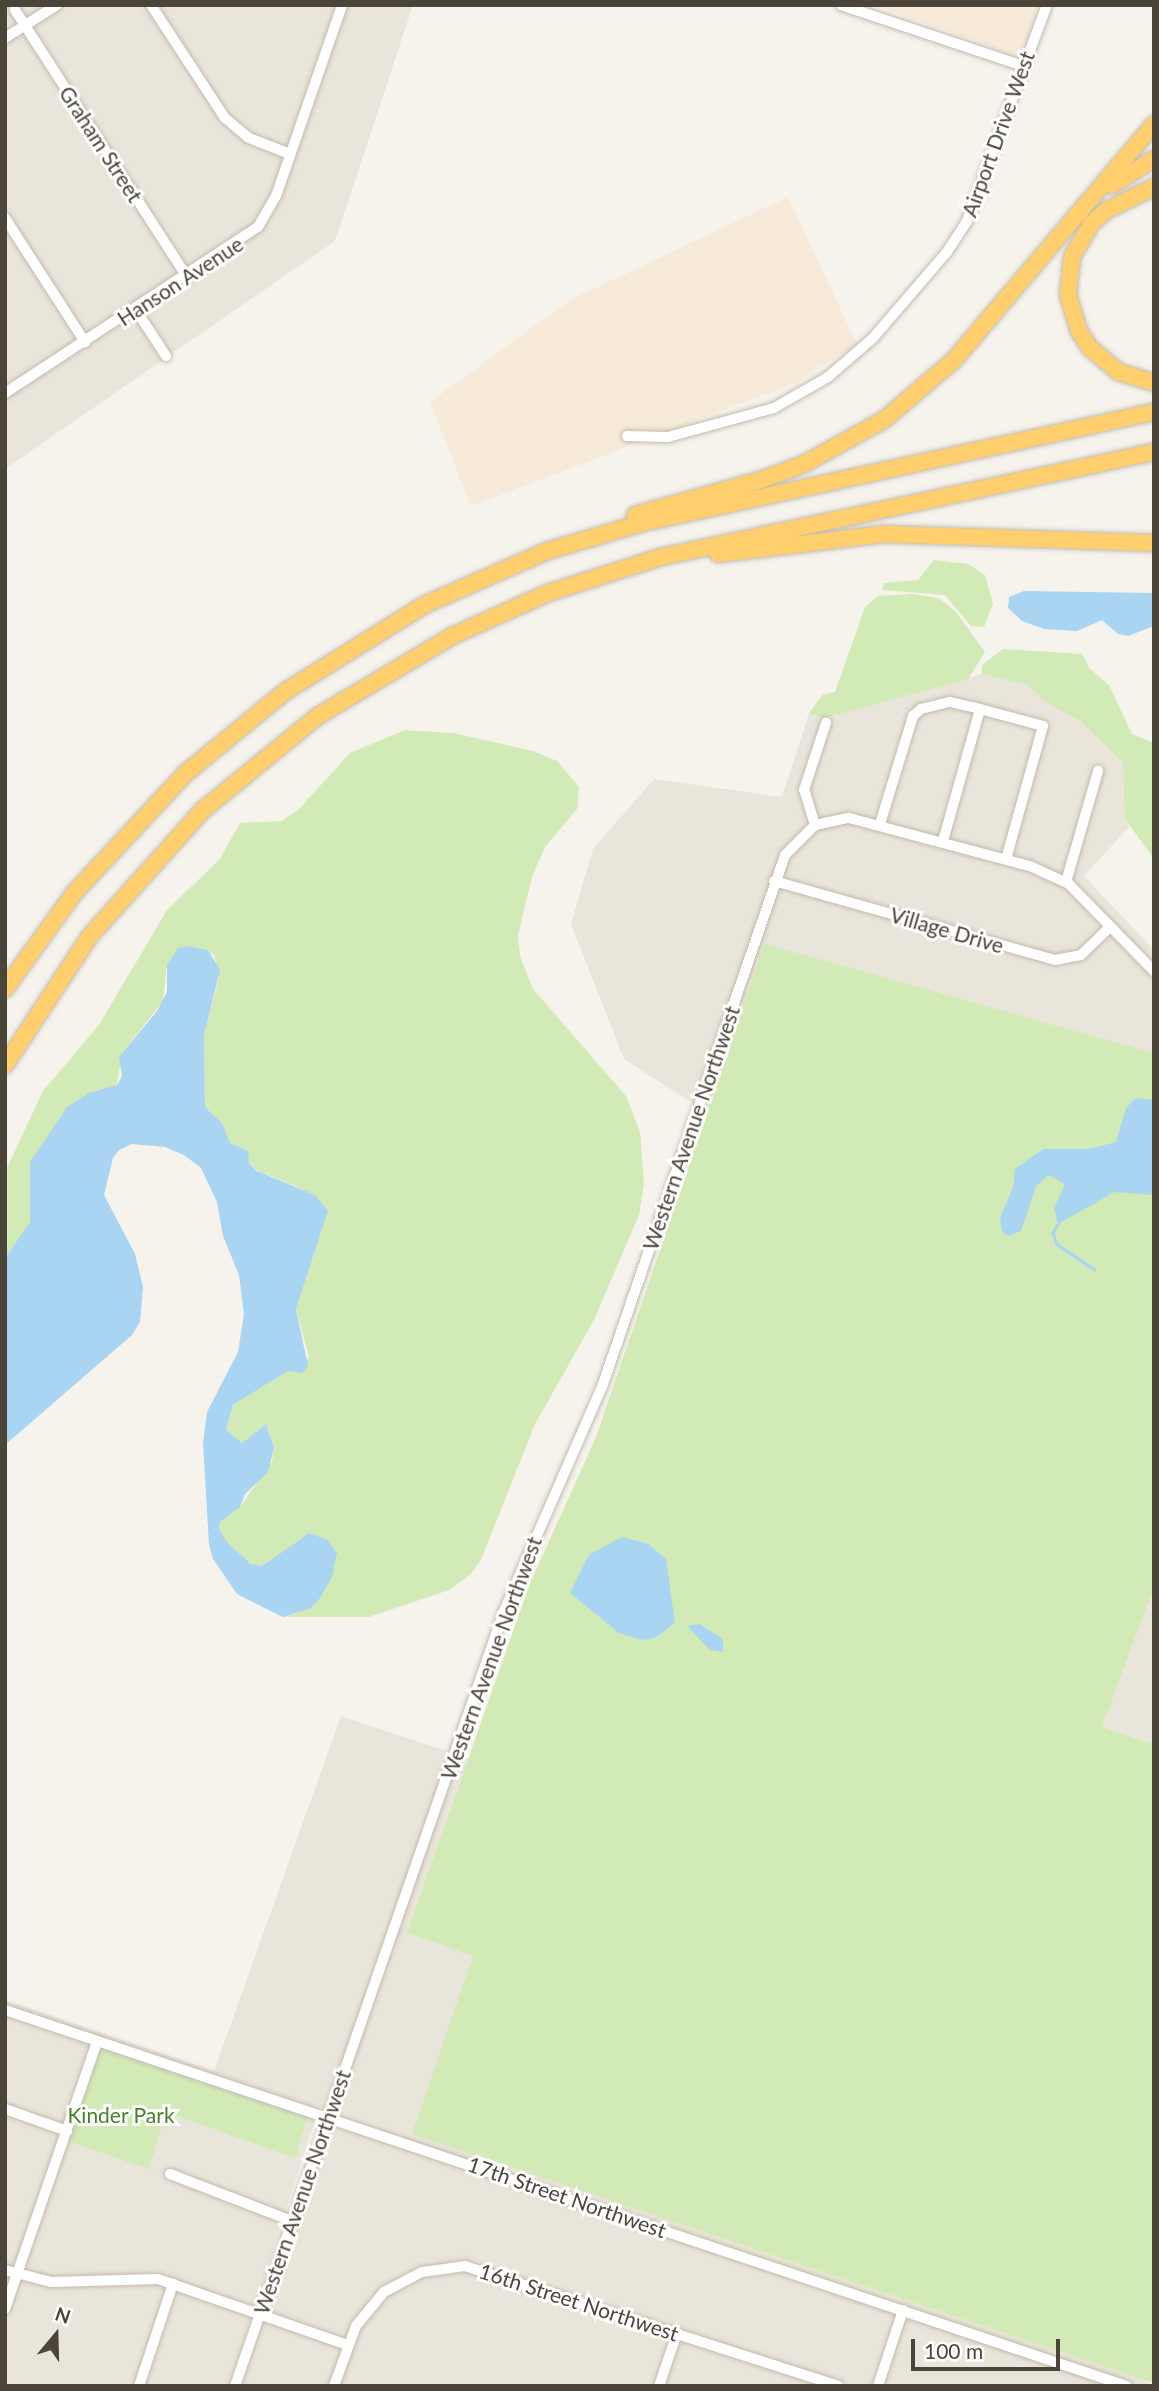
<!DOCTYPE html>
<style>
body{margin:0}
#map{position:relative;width:1159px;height:2391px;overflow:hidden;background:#f6f3ec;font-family:Lato,sans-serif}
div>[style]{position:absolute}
.residential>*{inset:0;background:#eae5da}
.commercial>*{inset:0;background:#f7ead8}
.green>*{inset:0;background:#d2eab5}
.water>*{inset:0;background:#a9d4f2}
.stream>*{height:2.5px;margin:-1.25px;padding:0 1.25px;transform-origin:1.25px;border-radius:1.25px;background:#a9d4f2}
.roads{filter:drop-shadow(0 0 2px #c2bbae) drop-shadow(0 0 2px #c2bbae)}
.minor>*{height:10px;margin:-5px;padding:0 5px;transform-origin:5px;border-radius:5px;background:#fff}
.highway>*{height:16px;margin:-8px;padding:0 8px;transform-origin:8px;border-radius:8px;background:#ffcf6e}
span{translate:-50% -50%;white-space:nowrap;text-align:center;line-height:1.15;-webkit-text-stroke:6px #fff;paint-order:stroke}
.street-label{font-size:21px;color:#4b4439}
.park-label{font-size:21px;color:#4a7f2a}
.frame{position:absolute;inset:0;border:7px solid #4b4439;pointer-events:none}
.north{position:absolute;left:21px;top:2300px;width:70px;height:70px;-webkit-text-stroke:5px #fff;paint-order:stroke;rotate:19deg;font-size:19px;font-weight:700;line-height:28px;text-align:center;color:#4b4439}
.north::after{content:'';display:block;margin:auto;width:24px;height:32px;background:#4b4439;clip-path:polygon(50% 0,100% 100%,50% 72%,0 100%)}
.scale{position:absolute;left:911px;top:2339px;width:149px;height:32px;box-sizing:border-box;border:4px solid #4b4439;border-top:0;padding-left:9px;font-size:21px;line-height:24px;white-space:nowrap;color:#4b4439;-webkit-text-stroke:5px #fff;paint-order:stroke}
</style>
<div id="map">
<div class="residential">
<i style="clip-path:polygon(5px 5px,413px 5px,335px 241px,5px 469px)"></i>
<i style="clip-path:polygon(982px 674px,1028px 685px,1046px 702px,1080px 721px,1123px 763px,1128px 828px,1084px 876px,1154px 950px,1154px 1053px,765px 945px,709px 1108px,686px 1099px,624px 1059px,571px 924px,593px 849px,654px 779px,782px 797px,809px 713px,825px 718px)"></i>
<i style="clip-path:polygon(1154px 1587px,1154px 1744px,1102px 1727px)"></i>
<i style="clip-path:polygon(341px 1716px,468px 1758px,408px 1933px,474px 1956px,1154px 2386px,240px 2386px,334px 2112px,319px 2107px,229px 2386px,5px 2386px,5px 2000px,214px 2071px)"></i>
</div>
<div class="commercial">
<i style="clip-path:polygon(876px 5px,1038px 5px,1022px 58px)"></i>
<i style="clip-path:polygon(788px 197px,857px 344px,795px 383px,471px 506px,430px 402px,570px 300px)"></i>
</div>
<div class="green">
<i style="clip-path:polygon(934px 560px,968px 564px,985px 575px,993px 604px,984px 627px,971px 626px,945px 595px,882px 590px,884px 583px,918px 580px)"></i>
<i style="clip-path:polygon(912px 594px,938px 598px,955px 611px,985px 652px,968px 679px,825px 718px,809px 713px,822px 695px,835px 692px,865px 607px,878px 596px)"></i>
<i style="clip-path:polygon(1003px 649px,1082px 654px,1090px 669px,1109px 685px,1132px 734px,1154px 743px,1154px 859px,1125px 819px,1123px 763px,1080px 721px,1045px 702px,1028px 685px,982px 674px,982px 665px)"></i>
<i style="clip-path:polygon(405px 730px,453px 733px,533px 751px,557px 761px,579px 787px,577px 809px,545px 847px,532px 877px,518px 935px,520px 956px,533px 989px,626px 1096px,640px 1132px,644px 1183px,639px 1215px,594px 1320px,535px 1424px,481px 1560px,471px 1574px,449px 1590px,369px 1617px,283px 1617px,297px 1613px,309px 1533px,262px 1566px,251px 1564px,229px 1544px,219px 1529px,220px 1522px,240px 1507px,272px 1461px,274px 1448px,266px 1424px,242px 1443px,226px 1431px,233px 1405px,288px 1371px,297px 1371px,309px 1357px,296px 1309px,328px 1211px,300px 1188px,258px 1171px,229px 1143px,222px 1123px,205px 1107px,204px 1035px,219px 977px,214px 955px,208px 950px,167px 965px,163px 1001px,122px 1053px,117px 1085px,89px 1093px,59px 1118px,30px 1170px,30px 1223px,5px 1258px,5px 1172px,43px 1091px,99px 1025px,167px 910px,220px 859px,240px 823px,282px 821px,299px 809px,350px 753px)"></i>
<i style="clip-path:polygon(765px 944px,1154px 1053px,1154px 1587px,1102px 1727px,1154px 1744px,1154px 2383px,412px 2134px,473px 1956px,407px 1933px,529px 1586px,596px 1437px)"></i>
<i style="clip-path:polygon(100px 2047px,308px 2115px,295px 2158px,166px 2112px,149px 2169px,67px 2141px)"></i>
</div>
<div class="water">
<i style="clip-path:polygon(1024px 591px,1154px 593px,1154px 626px,1128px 636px,1118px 634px,1102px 620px,1077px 631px,1044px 629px,1022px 621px,1008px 608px,1009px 597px)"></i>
<i style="clip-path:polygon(186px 946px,208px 950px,220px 970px,204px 1035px,205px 1107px,222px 1123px,230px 1143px,248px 1151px,249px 1163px,257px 1171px,315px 1195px,328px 1211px,296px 1309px,308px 1366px,302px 1373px,288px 1371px,233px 1405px,226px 1430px,242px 1443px,266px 1424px,274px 1448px,268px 1472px,245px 1494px,240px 1507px,220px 1522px,219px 1529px,229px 1544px,251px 1564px,262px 1566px,309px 1533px,327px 1540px,337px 1553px,332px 1577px,320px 1598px,311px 1608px,283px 1617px,237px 1594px,213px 1559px,209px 1545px,203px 1443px,207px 1412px,238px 1352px,244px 1314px,239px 1275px,223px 1236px,217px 1202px,201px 1168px,184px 1155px,165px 1147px,132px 1144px,119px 1150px,113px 1158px,104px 1195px,135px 1254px,143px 1287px,140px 1322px,132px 1335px,5px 1445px,5px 1258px,30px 1222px,30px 1162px,67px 1107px,89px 1093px,117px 1085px,122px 1076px,119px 1057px,157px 1011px,167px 992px,167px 965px,178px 948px)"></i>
<i style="clip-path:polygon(1136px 1098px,1154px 1100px,1154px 1195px,1114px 1192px,1058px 1224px,1054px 1209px,1065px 1184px,1049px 1175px,1036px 1186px,1021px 1231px,1009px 1236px,1002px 1232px,1000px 1218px,1013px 1188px,1015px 1169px,1043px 1149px,1089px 1149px,1116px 1142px,1126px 1108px)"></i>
<i style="clip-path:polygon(622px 1537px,648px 1544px,666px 1559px,675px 1623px,655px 1638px,642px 1640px,619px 1633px,570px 1593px,589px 1555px)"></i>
<i style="clip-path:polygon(699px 1624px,723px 1639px,723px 1652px,710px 1650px,687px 1626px)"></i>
</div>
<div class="stream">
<i style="left:1058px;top:1224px;width:10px;rotate:119deg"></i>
<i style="left:1053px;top:1233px;width:12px;rotate:70deg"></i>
<i style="left:1057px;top:1244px;width:45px;rotate:34deg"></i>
</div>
<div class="roads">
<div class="minor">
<i style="left:151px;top:5px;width:135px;rotate:56.8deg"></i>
<i style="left:225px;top:118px;width:31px;rotate:40deg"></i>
<i style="left:249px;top:138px;width:44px;rotate:21.3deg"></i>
<i style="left:841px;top:5px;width:192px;rotate:18.5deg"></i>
<i style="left:15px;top:10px;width:318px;rotate:57.2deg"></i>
<i style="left:5px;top:38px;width:62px;rotate:-32.4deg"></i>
<i style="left:5px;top:218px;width:148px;rotate:57.2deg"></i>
<i style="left:136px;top:310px;width:55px;rotate:56.9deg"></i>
<i style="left:5px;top:393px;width:303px;rotate:-33.3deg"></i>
<i style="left:258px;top:227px;width:36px;rotate:-60deg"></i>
<i style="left:276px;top:196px;width:202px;rotate:-70.9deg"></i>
<i style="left:627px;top:436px;width:41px;rotate:1.4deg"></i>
<i style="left:668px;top:437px;width:110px;rotate:-15.3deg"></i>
<i style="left:774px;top:408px;width:62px;rotate:-29.9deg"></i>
<i style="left:828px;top:377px;width:60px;rotate:-40.9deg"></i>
<i style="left:873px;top:338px;width:113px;rotate:-49.3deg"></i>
<i style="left:947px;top:252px;width:37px;rotate:-57deg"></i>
<i style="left:967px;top:221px;width:230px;rotate:-69.7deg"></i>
<i style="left:880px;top:824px;width:113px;rotate:-73deg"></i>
<i style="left:913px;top:716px;width:11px;rotate:-41deg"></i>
<i style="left:921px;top:709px;width:30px;rotate:-14deg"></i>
<i style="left:950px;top:702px;width:31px;rotate:13deg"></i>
<i style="left:980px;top:709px;width:65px;rotate:15.1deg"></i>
<i style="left:1043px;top:726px;width:138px;rotate:105.5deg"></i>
<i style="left:815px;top:825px;width:37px;rotate:-107deg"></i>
<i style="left:804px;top:790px;width:71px;rotate:-71.8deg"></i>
<i style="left:943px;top:841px;width:137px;rotate:-74.3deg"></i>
<i style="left:774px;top:881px;width:292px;rotate:15.7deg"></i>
<i style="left:1055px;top:960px;width:26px;rotate:-11deg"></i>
<i style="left:1081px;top:955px;width:40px;rotate:-44deg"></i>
<i style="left:1066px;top:882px;width:116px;rotate:-73.9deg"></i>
<i style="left:5px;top:2010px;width:1183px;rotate:18.53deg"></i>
<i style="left:5px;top:2109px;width:66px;rotate:19.5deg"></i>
<i style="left:170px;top:2174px;width:131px;rotate:21.1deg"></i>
<i style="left:5px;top:2270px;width:48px;rotate:14.6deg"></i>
<i style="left:51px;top:2282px;width:107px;rotate:-1.6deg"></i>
<i style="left:158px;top:2279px;width:200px;rotate:19.2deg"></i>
<i style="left:5px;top:2309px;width:282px;rotate:-71deg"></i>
<i style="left:139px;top:2386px;width:108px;rotate:-71.6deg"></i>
<i style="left:235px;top:2386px;width:820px;rotate:-70.86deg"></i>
<i style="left:504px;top:1611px;width:248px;rotate:-66.4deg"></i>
<i style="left:603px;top:1384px;width:559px;rotate:-71.01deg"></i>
<i style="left:785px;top:855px;width:42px;rotate:-45deg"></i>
<i style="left:815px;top:825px;width:35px;rotate:-12deg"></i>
<i style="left:849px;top:818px;width:187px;rotate:14.9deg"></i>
<i style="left:1030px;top:866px;width:43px;rotate:24.8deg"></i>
<i style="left:1069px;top:884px;width:122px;rotate:45.7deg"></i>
<i style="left:334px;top:2386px;width:64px;rotate:-69.9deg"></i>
<i style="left:356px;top:2326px;width:44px;rotate:-50.5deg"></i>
<i style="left:384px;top:2292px;width:43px;rotate:-27.8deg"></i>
<i style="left:422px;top:2272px;width:43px;rotate:-7.9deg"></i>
<i style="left:465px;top:2266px;width:392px;rotate:17.8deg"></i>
<i style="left:659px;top:2386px;width:56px;rotate:-71.2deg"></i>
<i style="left:878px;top:2386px;width:80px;rotate:-71.8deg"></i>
</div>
<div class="highway">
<i style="left:1112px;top:185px;width:49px;rotate:-31.8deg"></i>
<i style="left:1154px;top:187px;width:52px;rotate:153.9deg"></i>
<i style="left:1107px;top:210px;width:21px;rotate:139deg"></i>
<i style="left:1091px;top:224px;width:38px;rotate:120deg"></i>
<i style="left:1072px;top:257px;width:38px;rotate:96deg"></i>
<i style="left:1068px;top:295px;width:38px;rotate:73deg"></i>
<i style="left:1079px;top:331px;width:20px;rotate:57deg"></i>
<i style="left:1090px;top:348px;width:38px;rotate:40deg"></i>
<i style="left:1119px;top:372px;width:37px;rotate:17deg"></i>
<i style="left:635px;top:515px;width:134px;rotate:-15.6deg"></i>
<i style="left:764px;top:479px;width:45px;rotate:-20.9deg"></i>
<i style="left:806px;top:463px;width:90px;rotate:-29.1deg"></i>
<i style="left:885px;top:419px;width:91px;rotate:-40.5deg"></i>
<i style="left:954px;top:360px;width:309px;rotate:-49.7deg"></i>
<i style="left:718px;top:554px;width:167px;rotate:-6.9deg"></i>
<i style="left:884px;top:534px;width:270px;rotate:1.9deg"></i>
<i style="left:5px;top:989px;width:120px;rotate:-54.2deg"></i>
<i style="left:75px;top:892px;width:163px;rotate:-47deg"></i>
<i style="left:186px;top:773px;width:129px;rotate:-39.4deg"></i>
<i style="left:286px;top:691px;width:163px;rotate:-31.9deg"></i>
<i style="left:424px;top:605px;width:134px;rotate:-23.7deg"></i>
<i style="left:547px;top:551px;width:99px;rotate:-16.4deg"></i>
<i style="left:642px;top:523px;width:524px;rotate:-12.23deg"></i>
<i style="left:5px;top:1065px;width:154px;rotate:-56.6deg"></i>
<i style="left:90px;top:936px;width:169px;rotate:-48.1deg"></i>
<i style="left:203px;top:810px;width:149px;rotate:-39.3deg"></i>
<i style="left:318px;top:716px;width:156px;rotate:-30.8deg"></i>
<i style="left:452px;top:636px;width:105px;rotate:-24.1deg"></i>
<i style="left:548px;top:593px;width:119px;rotate:-17.7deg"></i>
<i style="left:661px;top:557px;width:504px;rotate:-12.02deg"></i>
</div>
</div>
<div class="street-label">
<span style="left:998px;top:134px;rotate:-70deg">Airport Drive West</span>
<span style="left:101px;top:144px;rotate:57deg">Graham Street</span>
<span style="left:180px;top:281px;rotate:-33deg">Hanson Avenue</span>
<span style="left:947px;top:930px;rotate:16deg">Village Drive</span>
<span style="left:691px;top:1128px;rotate:-71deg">Western Avenue Northwest</span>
<span style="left:491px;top:1658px;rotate:-70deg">Western Avenue Northwest</span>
<span style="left:302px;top:2192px;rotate:-71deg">Western Avenue Northwest</span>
<span style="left:567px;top:2197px;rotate:19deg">17th Street Northwest</span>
<span style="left:579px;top:2302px;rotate:18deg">16th Street Northwest</span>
</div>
<div class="park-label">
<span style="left:121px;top:2115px">Kinder Park</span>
</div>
<div class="frame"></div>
<div class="north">N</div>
<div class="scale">100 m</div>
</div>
